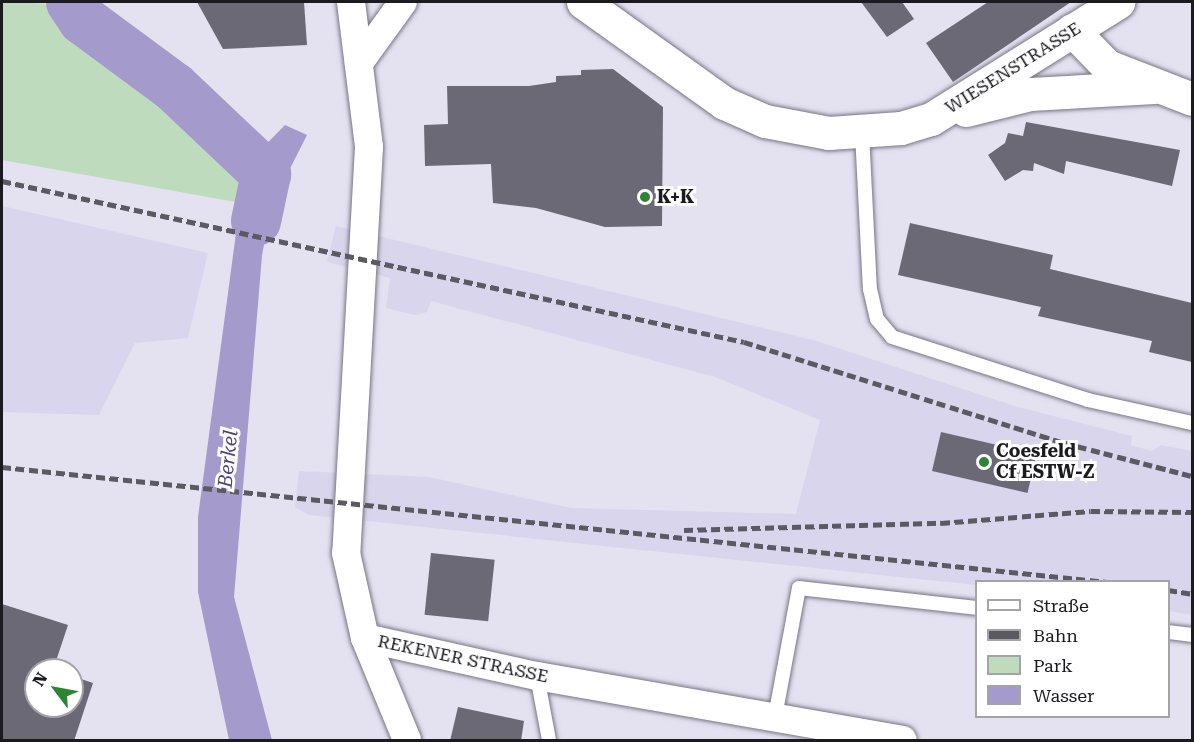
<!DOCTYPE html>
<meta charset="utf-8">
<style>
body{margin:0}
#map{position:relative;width:1194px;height:742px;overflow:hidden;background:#e4e1f1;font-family:"Roboto Serif",serif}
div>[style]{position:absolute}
.built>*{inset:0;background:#d9d5ec}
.green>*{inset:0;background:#bedcbd}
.water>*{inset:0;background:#a49acb}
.river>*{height:50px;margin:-25px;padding:0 25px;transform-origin:25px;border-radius:25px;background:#a49acb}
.building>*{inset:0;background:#6c6977;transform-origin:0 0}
.roads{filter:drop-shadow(0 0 2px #787584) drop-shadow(0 0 2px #787584)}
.service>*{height:14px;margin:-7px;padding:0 7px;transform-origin:7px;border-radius:7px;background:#fff}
.minor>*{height:28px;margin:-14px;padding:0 14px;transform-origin:14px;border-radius:14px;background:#fff}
.tertiary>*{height:33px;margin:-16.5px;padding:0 16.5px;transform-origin:16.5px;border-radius:16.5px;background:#fff}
.rail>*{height:4.5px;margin-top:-2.25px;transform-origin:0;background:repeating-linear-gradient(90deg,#5b5962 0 9px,transparent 0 13.5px)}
.dots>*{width:16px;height:16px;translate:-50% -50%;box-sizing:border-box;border:3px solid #fff;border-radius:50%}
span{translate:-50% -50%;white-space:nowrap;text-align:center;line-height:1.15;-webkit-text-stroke:6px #fff;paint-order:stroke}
.street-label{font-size:18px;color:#1b1a1f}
.poi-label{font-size:18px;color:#1b1a1f;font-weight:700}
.left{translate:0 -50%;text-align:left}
.water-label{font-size:20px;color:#51407e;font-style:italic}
.frame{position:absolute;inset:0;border:3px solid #1b1a1f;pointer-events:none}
.legend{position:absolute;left:975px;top:580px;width:195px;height:138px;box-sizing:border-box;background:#fff;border:2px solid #a4a3a5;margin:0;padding:8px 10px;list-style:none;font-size:18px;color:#1b1a1f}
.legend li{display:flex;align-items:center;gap:12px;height:30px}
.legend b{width:30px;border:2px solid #a4a3a5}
.north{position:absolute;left:24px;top:658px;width:60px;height:60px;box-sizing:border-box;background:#fff;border:2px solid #a4a3a5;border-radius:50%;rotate:302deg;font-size:16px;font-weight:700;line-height:24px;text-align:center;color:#1b1a1f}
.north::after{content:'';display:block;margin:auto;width:21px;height:27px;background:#2d8433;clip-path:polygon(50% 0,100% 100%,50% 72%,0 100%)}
</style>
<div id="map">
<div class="built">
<i style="clip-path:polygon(2px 206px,208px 253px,188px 338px,135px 343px,99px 415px,2px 412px)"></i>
<i style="clip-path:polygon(336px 226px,813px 340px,1018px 407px,1132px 436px,1131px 445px,1152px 451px,1161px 445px,1192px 451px,1192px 615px,1169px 611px,1168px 582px,976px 585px,309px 515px,295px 507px,299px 471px,429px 477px,571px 508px,796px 514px,820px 420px,715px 377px,431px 301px,427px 312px,415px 315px,386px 308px,390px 278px,327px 262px)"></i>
</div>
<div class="green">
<i style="clip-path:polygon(2px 2px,57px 4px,106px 51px,168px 96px,245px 166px,241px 203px,2px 160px)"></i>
</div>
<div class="water">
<i style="clip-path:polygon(285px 125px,307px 135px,272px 204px,262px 255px,234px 597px,272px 740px,229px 740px,198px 592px,198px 517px,245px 166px)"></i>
</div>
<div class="river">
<i style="left:71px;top:2px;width:22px;rotate:56deg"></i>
<i style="left:83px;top:20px;width:113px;rotate:36.4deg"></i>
<i style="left:174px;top:87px;width:127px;rotate:43.4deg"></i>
<i style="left:266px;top:174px;width:48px;rotate:102deg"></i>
</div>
<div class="building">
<i style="clip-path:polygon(197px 2px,304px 2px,307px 45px,223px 49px)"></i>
<i style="clip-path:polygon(861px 2px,902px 2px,914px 19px,887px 37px)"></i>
<i style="clip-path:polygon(988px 2px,1071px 2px,953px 82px,926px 43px)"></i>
<i style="clip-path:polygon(613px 69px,663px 107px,662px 226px,605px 227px,536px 208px,493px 203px,491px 164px,425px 166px,424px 125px,448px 124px,447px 86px,529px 86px,556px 82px,556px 76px,581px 75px,581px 70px)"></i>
<i style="clip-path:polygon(1026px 122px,1180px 150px,1172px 186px,1066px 161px,1064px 174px,1034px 163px,1033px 171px,1023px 170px,1005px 181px,988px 155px,1005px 143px,1008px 133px,1023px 136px)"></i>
<i style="clip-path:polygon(910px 223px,1053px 255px,1050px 269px,1192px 303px,1192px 362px,1149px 352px,1152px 341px,1038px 316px,1041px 307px,898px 275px)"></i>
<i style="left:941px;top:432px;width:98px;height:40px;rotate:13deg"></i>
<i style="left:431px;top:553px;width:64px;height:62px;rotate:6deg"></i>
<i style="clip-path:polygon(2px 604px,68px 625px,53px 670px,36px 670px,36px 706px,72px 706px,72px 676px,93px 683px,74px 741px,2px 741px)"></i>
<i style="clip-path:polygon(458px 707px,524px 721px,521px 741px,450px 741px)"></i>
</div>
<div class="roads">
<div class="service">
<i style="left:862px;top:133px;width:156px;rotate:87.1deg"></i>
<i style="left:870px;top:289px;width:31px;rotate:77deg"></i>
<i style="left:877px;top:319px;width:23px;rotate:50deg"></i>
<i style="left:892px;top:337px;width:206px;rotate:17.8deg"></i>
<i style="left:1088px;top:400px;width:107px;rotate:12.5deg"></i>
<i style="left:1168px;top:632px;width:24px;rotate:7deg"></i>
<i style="left:537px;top:676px;width:65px;rotate:79.4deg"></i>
<i style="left:775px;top:717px;width:131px;rotate:-79.5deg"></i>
<i style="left:799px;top:588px;width:178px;rotate:6.4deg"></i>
</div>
<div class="minor">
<i style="left:351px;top:2px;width:146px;rotate:82.9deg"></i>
<i style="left:369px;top:147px;width:407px;rotate:93.2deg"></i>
<i style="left:346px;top:553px;width:87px;rotate:77.4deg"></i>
<i style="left:365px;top:638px;width:110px;rotate:67.6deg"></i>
<i style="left:359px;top:63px;width:75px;rotate:-54.2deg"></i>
<i style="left:365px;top:638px;width:176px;rotate:12.5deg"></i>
<i style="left:537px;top:676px;width:371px;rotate:9.9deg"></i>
</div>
<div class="tertiary">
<i style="left:583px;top:2px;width:173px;rotate:35.6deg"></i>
<i style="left:724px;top:103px;width:45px;rotate:23.7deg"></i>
<i style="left:765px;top:121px;width:65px;rotate:10.6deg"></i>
<i style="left:829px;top:133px;width:72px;rotate:-4deg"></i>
<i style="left:901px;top:128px;width:31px;rotate:-17deg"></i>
<i style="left:931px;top:119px;width:221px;rotate:-32deg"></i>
<i style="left:1072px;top:30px;width:50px;rotate:45.8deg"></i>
<i style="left:1107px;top:66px;width:91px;rotate:21.2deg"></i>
<i style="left:966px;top:110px;width:66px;rotate:-14deg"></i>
<i style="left:1030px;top:94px;width:124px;rotate:-3.2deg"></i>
</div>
</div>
<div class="rail">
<i style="left:2px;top:181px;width:759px;rotate:12.24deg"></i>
<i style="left:744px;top:342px;width:337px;rotate:17.5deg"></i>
<i style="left:1065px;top:443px;width:131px;rotate:14.6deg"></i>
<i style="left:2px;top:467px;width:1111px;rotate:5.94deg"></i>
<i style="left:684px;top:530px;width:257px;rotate:-1.6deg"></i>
<i style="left:941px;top:523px;width:150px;rotate:-4.6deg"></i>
<i style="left:1091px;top:511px;width:101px;rotate:0.6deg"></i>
<i style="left:1168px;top:590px;width:24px;rotate:9deg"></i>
</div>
<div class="dots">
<i style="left:645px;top:197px;background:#2d8433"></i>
<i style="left:984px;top:462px;background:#2d8433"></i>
</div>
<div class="street-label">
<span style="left:1013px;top:68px;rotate:-32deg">WIESENSTRASSE</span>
<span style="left:463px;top:659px;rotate:12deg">REKENER STRASSE</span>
</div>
<div class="poi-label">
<span class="left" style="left:657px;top:197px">K+K</span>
<span class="left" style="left:996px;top:462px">Coesfeld<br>Cf ESTW-Z</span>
</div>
<div class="water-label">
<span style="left:228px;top:459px;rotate:-84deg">Berkel</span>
</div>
<div class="frame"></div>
<ul class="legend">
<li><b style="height:8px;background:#fff"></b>Straße</li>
<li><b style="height:8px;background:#5b5962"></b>Bahn</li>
<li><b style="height:16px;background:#bedcbd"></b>Park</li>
<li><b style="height:16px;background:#a49acb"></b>Wasser</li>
</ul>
<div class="north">N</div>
</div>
